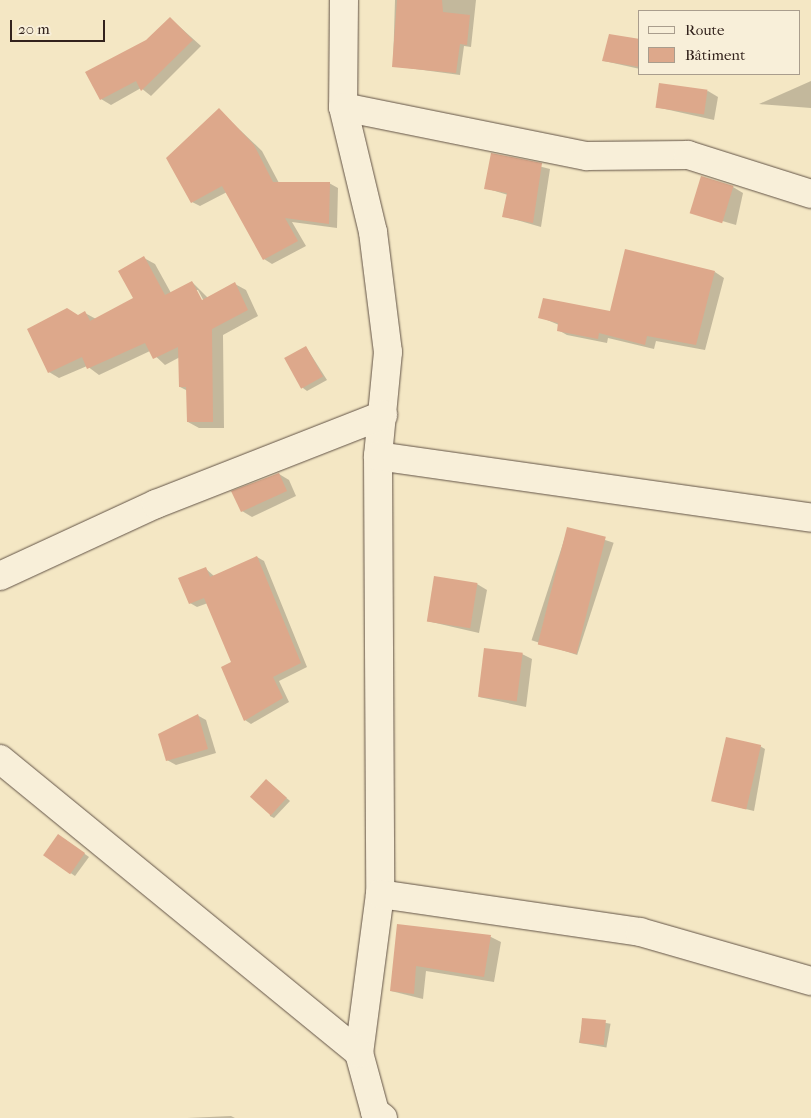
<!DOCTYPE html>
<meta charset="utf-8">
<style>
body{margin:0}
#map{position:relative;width:811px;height:1118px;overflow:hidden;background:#f4e7c4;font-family:"IM FELL French Canon",serif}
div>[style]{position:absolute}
.shadow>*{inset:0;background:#0003;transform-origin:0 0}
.building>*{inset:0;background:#dda88b;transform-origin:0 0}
.roads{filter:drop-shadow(0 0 1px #625346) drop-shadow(0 0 1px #625346)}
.minor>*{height:28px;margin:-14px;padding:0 14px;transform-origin:14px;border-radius:14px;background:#f8efd9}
span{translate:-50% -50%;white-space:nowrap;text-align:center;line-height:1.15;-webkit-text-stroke:5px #f8efd9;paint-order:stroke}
.legend{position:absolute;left:638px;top:10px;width:162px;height:65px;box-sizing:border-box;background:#f8efd9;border:1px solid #a99d8d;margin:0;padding:6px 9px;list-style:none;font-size:15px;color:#32221c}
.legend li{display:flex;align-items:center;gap:10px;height:25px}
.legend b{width:25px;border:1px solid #a99d8d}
.scale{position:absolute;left:10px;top:20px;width:95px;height:22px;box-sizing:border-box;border:2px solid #32221c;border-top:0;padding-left:6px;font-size:15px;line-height:18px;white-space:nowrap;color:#32221c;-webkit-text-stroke:4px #f8efd9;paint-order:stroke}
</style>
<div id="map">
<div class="shadow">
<i style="clip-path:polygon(395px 0,476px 0,471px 47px,464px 46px,460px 75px,393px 66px)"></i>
<i style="clip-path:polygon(170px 18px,201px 46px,151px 96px,141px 88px,111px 105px,101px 99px)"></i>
<i style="clip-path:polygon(640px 40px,640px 69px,604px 61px)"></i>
<i style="clip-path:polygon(811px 81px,811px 108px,759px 104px)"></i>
<i style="clip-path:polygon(708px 91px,718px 97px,714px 120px,656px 107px)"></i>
<i style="clip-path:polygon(219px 110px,262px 151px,279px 183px,329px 183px,338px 188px,337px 228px,292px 222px,306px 246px,272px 264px,264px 259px,227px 192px,200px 206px,192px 202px)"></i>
<i style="clip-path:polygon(492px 154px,550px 169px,541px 227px,503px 216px,508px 195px,485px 188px)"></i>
<i style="clip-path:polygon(733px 187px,743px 193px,736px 225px,695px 213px)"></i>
<i style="clip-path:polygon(evenodd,144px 258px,155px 264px,171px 293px,192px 282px,208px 298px,235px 284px,246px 290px,258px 316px,223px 335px,224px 428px,199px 428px,188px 422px,188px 391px,180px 387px,180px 357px,165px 365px,150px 351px,99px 375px,87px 366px,59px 378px,49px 372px,79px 316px,85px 313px,96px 319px,135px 299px,144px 258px,195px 290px,198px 290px,206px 305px,203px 306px,195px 290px)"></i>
<i style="clip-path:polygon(715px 272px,724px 278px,705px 350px,656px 341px,654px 349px,608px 338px,607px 343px,567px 335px,558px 330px,559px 325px,540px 317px,611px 313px)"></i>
<i style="clip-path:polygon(306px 347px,327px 380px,307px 391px,303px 388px)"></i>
<i style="clip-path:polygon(279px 474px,289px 480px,296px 496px,252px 517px,242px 511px)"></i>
<i style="left:568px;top:528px;width:48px;height:118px;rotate:18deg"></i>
<i style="clip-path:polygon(257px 557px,264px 561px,307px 667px,279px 681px,289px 702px,251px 724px,245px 720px,232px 662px,208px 603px,197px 607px,190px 603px,206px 569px,214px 576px)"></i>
<i style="clip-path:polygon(477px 584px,487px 590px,479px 633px,427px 621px)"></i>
<i style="clip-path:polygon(522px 654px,532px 659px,526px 707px,479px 697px)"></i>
<i style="clip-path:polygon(197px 715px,206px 720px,216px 753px,176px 765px,167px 760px)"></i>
<i style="clip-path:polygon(760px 746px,765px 749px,754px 811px,713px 801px)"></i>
<i style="clip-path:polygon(266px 780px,290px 801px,274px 818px,270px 816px)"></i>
<i style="clip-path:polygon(63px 838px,89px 857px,75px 876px,44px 855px)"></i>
<i style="clip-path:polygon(398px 926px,491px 937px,501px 942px,494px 982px,426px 971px,423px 999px,391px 991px)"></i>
<i style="left:583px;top:1019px;width:28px;height:24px;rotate:10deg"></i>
<i style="clip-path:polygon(231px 1116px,235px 1118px,187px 1118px)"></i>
</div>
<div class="building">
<i style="clip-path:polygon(397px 0,442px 0,443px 12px,470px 15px,467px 45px,460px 44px,456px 73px,392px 67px)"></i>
<i style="clip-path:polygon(170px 17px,193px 40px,141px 91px,136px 81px,100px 100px,85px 72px,146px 40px)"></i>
<i style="clip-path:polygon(609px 34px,640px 39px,640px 67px,602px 61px)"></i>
<i style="left:659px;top:83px;width:49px;height:25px;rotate:8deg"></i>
<i style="clip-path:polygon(219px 108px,254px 145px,273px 182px,330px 182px,329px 224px,285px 218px,298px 241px,263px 260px,222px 186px,191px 203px,166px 158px)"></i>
<i style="clip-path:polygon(491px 153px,542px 163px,533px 223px,502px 217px,507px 193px,484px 189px)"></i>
<i style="left:701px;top:176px;width:34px;height:39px;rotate:17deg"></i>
<i style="clip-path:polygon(625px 249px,715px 271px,696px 345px,647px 336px,645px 345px,599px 333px,598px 339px,557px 331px,558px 323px,538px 318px,543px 298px,610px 311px)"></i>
<i style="clip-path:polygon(144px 256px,165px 295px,192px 281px,202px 300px,235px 282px,248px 310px,212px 329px,213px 422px,187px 422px,186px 387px,179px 387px,178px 347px,153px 359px,145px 343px,87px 369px,82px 357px,48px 373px,27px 329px,67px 308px,78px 315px,85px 311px,90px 321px,133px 298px,118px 271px)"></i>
<i style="left:306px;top:346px;width:35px;height:25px;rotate:61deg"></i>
<i style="clip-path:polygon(279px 473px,287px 491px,241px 512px,231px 491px)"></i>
<i style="left:567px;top:527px;width:40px;height:121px;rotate:14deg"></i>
<i style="clip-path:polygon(257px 556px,301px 663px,273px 677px,283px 698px,244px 721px,221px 667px,231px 662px,204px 598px,189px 604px,178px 578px,206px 567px,210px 577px)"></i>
<i style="left:434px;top:576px;width:44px;height:46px;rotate:9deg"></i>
<i style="left:484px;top:648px;width:39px;height:49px;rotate:7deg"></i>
<i style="clip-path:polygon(198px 714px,208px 749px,166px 761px,158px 734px)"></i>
<i style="left:726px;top:737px;width:36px;height:66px;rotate:13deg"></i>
<i style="left:266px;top:779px;width:28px;height:24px;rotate:42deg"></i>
<i style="left:58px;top:834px;width:33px;height:26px;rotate:35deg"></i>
<i style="clip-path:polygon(397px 924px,491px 935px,484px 977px,416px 966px,414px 994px,390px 991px)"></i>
<i style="left:582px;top:1018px;width:24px;height:25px;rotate:5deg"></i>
</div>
<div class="roads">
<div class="minor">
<i style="left:344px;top:0;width:107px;rotate:90.5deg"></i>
<i style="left:343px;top:107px;width:129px;rotate:76.5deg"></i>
<i style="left:373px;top:232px;width:121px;rotate:82.9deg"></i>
<i style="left:388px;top:352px;width:104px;rotate:95.5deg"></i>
<i style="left:378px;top:456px;width:438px;rotate:89.7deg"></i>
<i style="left:380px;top:894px;width:160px;rotate:97.5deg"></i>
<i style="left:359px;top:1053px;width:61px;rotate:74.8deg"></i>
<i style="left:375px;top:1112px;width:10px;rotate:37deg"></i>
<i style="left:343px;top:107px;width:249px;rotate:11.4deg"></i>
<i style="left:587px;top:156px;width:101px;rotate:-0.6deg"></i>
<i style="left:688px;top:155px;width:129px;rotate:17.6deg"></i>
<i style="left:378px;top:456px;width:437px;rotate:8.1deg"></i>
<i style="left:0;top:576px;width:172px;rotate:-24.8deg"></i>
<i style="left:156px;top:504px;width:244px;rotate:-21.4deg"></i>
<i style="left:0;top:759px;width:464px;rotate:39.3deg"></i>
<i style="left:380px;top:894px;width:263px;rotate:8.3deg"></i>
<i style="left:640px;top:932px;width:178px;rotate:16deg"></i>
</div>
</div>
<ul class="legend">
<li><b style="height:6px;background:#f8efd9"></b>Route</li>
<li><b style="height:14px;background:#dda88b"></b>Bâtiment</li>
</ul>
<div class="scale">20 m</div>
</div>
